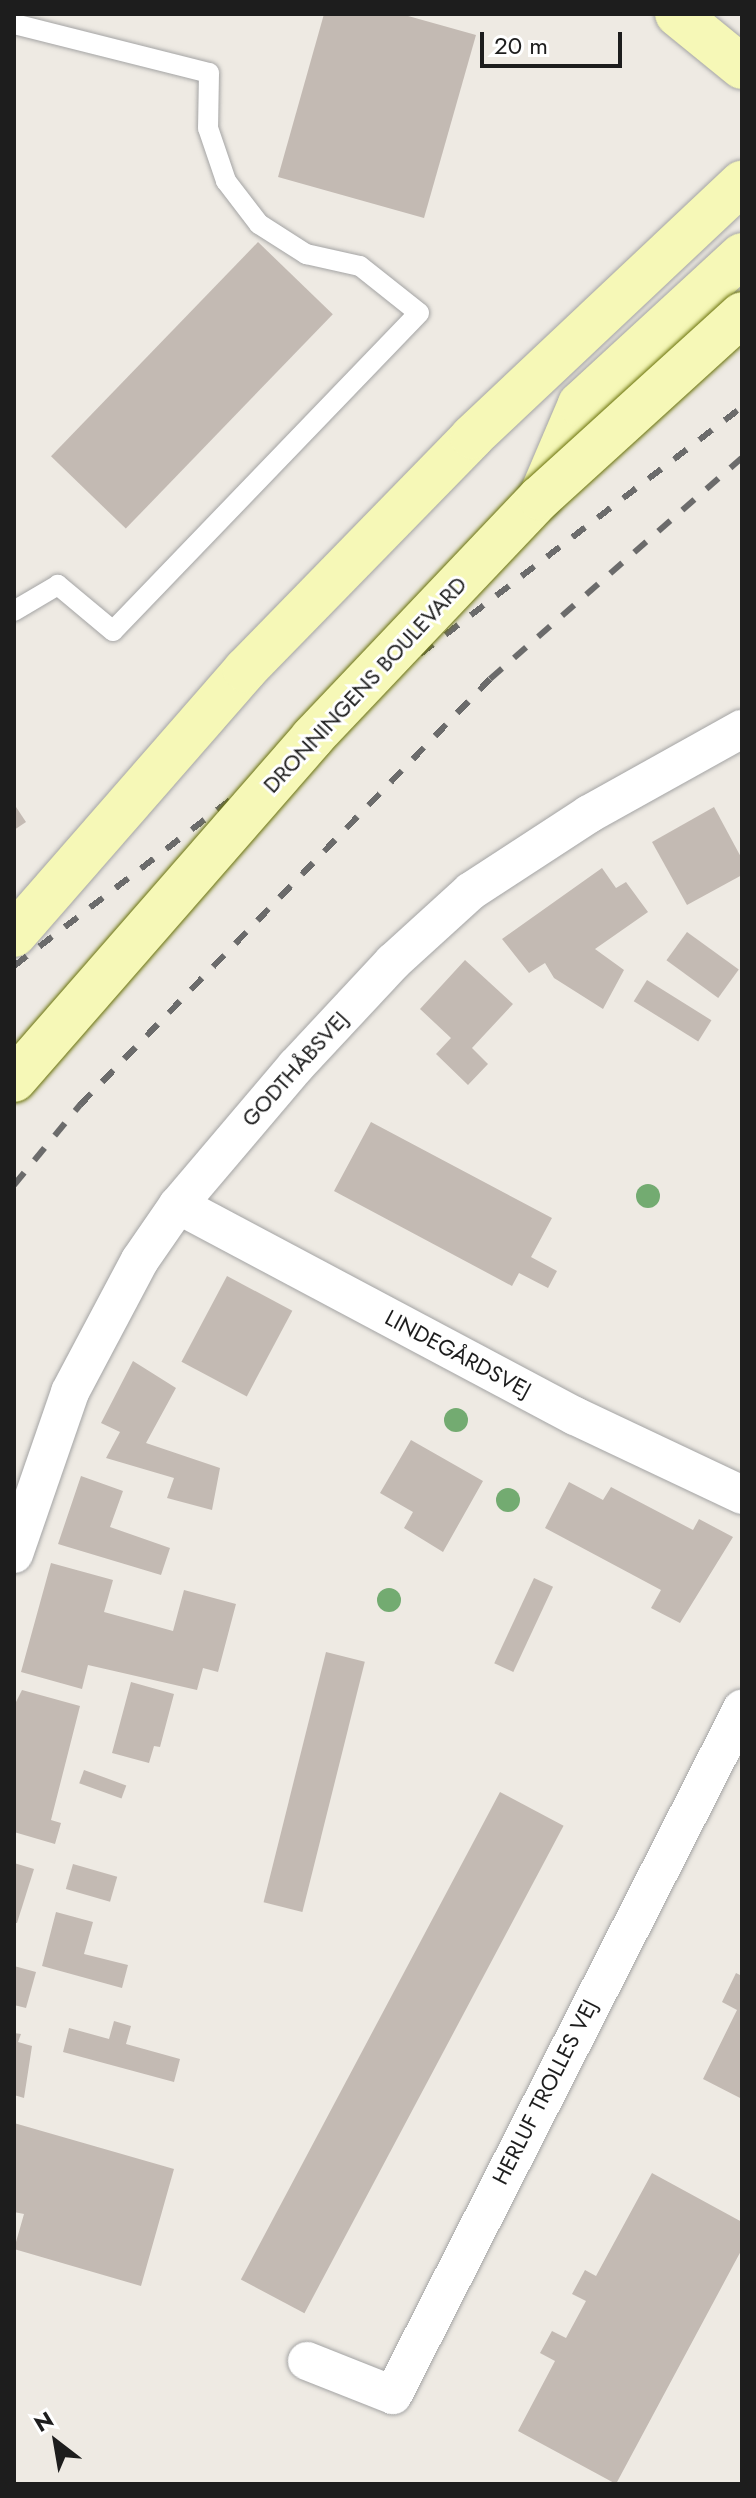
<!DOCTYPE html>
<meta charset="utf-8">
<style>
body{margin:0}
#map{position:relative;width:756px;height:2498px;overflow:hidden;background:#eeeae3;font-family:Jost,sans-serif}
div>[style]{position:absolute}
.building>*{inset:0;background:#c3bab3;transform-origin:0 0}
.roads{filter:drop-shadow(0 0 2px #a4a4a4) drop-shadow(0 0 2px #a4a4a4)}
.lane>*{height:20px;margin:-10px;padding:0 10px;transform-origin:10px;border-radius:10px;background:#fff}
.street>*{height:38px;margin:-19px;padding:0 19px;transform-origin:19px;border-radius:19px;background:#fff}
.secondary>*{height:44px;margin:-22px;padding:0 22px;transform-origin:22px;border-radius:22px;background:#f6f8b7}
.rail>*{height:6px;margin-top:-3px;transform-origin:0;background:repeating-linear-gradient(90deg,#6b6b6b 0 16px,transparent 0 32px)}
.bridges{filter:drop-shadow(0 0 2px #687107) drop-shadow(0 0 2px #687107)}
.secondary-bridge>*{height:44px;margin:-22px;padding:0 22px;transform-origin:22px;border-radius:22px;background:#f6f8b7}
.trees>*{width:24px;height:24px;margin:-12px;border-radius:50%;background:#73ab71}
span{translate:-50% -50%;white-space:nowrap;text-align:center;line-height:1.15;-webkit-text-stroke:6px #fff;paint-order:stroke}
.street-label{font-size:22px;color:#1d1d1d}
.frame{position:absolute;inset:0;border:16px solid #1d1d1d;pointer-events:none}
.north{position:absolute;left:16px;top:2402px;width:80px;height:80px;-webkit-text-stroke:6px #fff;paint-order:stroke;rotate:329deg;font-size:22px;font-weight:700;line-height:32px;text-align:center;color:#1d1d1d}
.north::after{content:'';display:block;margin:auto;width:28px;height:36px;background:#1d1d1d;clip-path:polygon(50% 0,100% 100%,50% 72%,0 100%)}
.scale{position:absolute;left:480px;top:32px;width:142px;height:36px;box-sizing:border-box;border:4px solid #1d1d1d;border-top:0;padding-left:10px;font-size:24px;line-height:28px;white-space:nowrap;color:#1d1d1d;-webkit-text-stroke:6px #fff;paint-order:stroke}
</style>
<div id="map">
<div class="building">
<i style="clip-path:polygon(324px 14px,401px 14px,476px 35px,424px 218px,278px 177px)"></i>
<i style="left:258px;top:242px;width:104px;height:298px;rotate:44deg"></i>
<i style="clip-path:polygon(14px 804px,26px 822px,14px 830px)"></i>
<i style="clip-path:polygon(714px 807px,742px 859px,742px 875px,687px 905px,652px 842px)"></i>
<i style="clip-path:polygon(602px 868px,616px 888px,626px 882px,648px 912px,595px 949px,624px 970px,603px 1009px,554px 978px,545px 963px,529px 973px,502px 939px)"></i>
<i style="left:687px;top:932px;width:64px;height:35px;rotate:36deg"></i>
<i style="clip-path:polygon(465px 960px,513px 1004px,472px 1048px,488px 1064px,468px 1085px,436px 1054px,451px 1038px,420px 1009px)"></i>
<i style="left:647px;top:980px;width:76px;height:25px;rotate:32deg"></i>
<i style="clip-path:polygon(371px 1122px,552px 1218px,531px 1257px,557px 1271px,548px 1288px,519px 1273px,512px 1286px,334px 1191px)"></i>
<i style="left:227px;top:1276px;width:74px;height:97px;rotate:28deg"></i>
<i style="clip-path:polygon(133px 1361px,176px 1388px,146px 1443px,220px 1468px,212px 1510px,167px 1498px,174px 1478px,106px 1458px,120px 1432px,101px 1423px)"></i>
<i style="clip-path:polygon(411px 1440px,483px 1481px,443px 1552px,404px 1528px,413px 1512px,380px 1493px)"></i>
<i style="clip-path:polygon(81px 1476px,123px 1491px,110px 1527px,170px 1548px,161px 1575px,58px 1544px)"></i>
<i style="clip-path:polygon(569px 1482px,603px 1500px,611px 1487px,693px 1530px,699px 1519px,733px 1537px,680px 1623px,651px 1608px,661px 1590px,545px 1528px)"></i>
<i style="clip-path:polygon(51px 1563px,113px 1580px,104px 1612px,173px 1631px,184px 1590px,236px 1604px,218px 1672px,203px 1668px,197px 1690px,88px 1665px,82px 1689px,21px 1672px)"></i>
<i style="left:534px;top:1578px;width:21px;height:94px;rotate:25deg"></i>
<i style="left:326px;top:1652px;width:40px;height:258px;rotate:14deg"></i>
<i style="clip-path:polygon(131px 1682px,174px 1694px,160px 1747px,154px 1746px,149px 1763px,112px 1753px)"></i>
<i style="clip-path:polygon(22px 1690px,80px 1706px,51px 1820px,61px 1823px,55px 1844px,14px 1832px,14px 1706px)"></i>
<i style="left:84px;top:1770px;width:45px;height:14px;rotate:20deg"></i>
<i style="left:500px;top:1792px;width:72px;height:552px;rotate:28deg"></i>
<i style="clip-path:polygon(14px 1863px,34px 1869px,17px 1923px,14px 1923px)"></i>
<i style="left:73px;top:1864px;width:46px;height:26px;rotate:16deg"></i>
<i style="clip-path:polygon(56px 1912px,93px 1922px,84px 1954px,128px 1965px,122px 1988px,42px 1966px)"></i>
<i style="clip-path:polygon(14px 1966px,36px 1972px,26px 2008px,14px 2005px)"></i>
<i style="clip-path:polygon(736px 1973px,742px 1976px,742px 2099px,703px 2079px,737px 2010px,722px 2002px)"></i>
<i style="clip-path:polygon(114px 2021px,131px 2026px,126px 2044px,180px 2059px,174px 2082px,63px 2052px,69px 2028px,109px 2039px)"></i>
<i style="clip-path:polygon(14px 2033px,21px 2034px,18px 2042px,32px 2046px,24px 2098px,14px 2095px)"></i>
<i style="clip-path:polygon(14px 2123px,174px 2169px,141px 2286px,14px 2249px,24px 2214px,14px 2212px)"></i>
<i style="clip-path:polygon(652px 2173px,742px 2222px,742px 2249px,616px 2484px,518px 2431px,555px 2361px,540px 2353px,552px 2331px,566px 2338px,586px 2301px,572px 2294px,585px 2270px,596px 2276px)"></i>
</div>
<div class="roads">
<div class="lane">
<i style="left:14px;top:24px;width:201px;rotate:14.1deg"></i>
<i style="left:209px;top:73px;width:55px;rotate:91deg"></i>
<i style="left:208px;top:128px;width:56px;rotate:71.2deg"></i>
<i style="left:226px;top:181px;width:54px;rotate:52.5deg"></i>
<i style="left:259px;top:224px;width:56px;rotate:32.6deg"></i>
<i style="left:306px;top:254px;width:55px;rotate:12.5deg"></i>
<i style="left:360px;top:266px;width:75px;rotate:38.5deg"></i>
<i style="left:419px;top:313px;width:441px;rotate:133.9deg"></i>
<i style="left:113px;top:631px;width:72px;rotate:-140.1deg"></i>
<i style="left:58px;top:585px;width:51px;rotate:149.4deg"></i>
</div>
<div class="street">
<i style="left:178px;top:1205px;width:450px;rotate:28deg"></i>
<i style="left:575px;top:1416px;width:185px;rotate:25.3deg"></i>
<i style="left:14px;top:1554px;width:171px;rotate:-70.9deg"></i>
<i style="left:70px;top:1392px;width:149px;rotate:-62.1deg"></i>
<i style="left:140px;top:1260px;width:67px;rotate:-55.4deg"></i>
<i style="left:178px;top:1205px;width:182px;rotate:-49.7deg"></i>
<i style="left:296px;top:1066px;width:142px;rotate:-47deg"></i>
<i style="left:393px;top:962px;width:105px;rotate:-42.3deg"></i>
<i style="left:471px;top:891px;width:141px;rotate:-33.1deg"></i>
<i style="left:589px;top:814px;width:175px;rotate:-29.1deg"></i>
<i style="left:307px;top:2361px;width:92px;rotate:21.6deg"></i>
<i style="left:393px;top:2395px;width:770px;rotate:-63.04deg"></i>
</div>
<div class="secondary">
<i style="left:677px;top:14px;width:84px;rotate:39.2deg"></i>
<i style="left:540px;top:498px;width:102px;rotate:-66.9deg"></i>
<i style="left:580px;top:404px;width:220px;rotate:-42.6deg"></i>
<i style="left:14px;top:935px;width:352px;rotate:-48.9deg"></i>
<i style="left:245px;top:670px;width:325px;rotate:-45.7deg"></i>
<i style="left:472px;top:437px;width:371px;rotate:-43.3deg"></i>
</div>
</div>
<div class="rail">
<i style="left:14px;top:966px;width:918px;rotate:-37.52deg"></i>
<i style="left:14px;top:1185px;width:104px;rotate:-50.5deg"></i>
<i style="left:80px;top:1105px;width:591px;rotate:-46.1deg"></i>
<i style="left:490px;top:679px;width:335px;rotate:-41.3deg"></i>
</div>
<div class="bridges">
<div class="secondary-bridge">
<i style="left:14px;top:1080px;width:454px;rotate:-48.9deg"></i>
<i style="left:312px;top:738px;width:331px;rotate:-46.5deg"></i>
<i style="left:540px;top:498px;width:273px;rotate:-42.3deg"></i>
</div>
</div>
<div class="trees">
<i style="left:648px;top:1196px"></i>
<i style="left:456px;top:1420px"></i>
<i style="left:508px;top:1500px"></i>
<i style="left:389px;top:1600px"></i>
</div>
<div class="street-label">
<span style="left:365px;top:685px;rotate:-47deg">DRONNINGENS BOULEVARD</span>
<span style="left:295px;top:1069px;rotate:-48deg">GODTHÅBSVEJ</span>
<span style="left:458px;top:1354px;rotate:28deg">LINDEGÅRDSVEJ</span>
<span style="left:545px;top:2092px;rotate:-63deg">HERLUF TROLLES VEJ</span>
</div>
<div class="frame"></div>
<div class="north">N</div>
<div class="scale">20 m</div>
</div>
